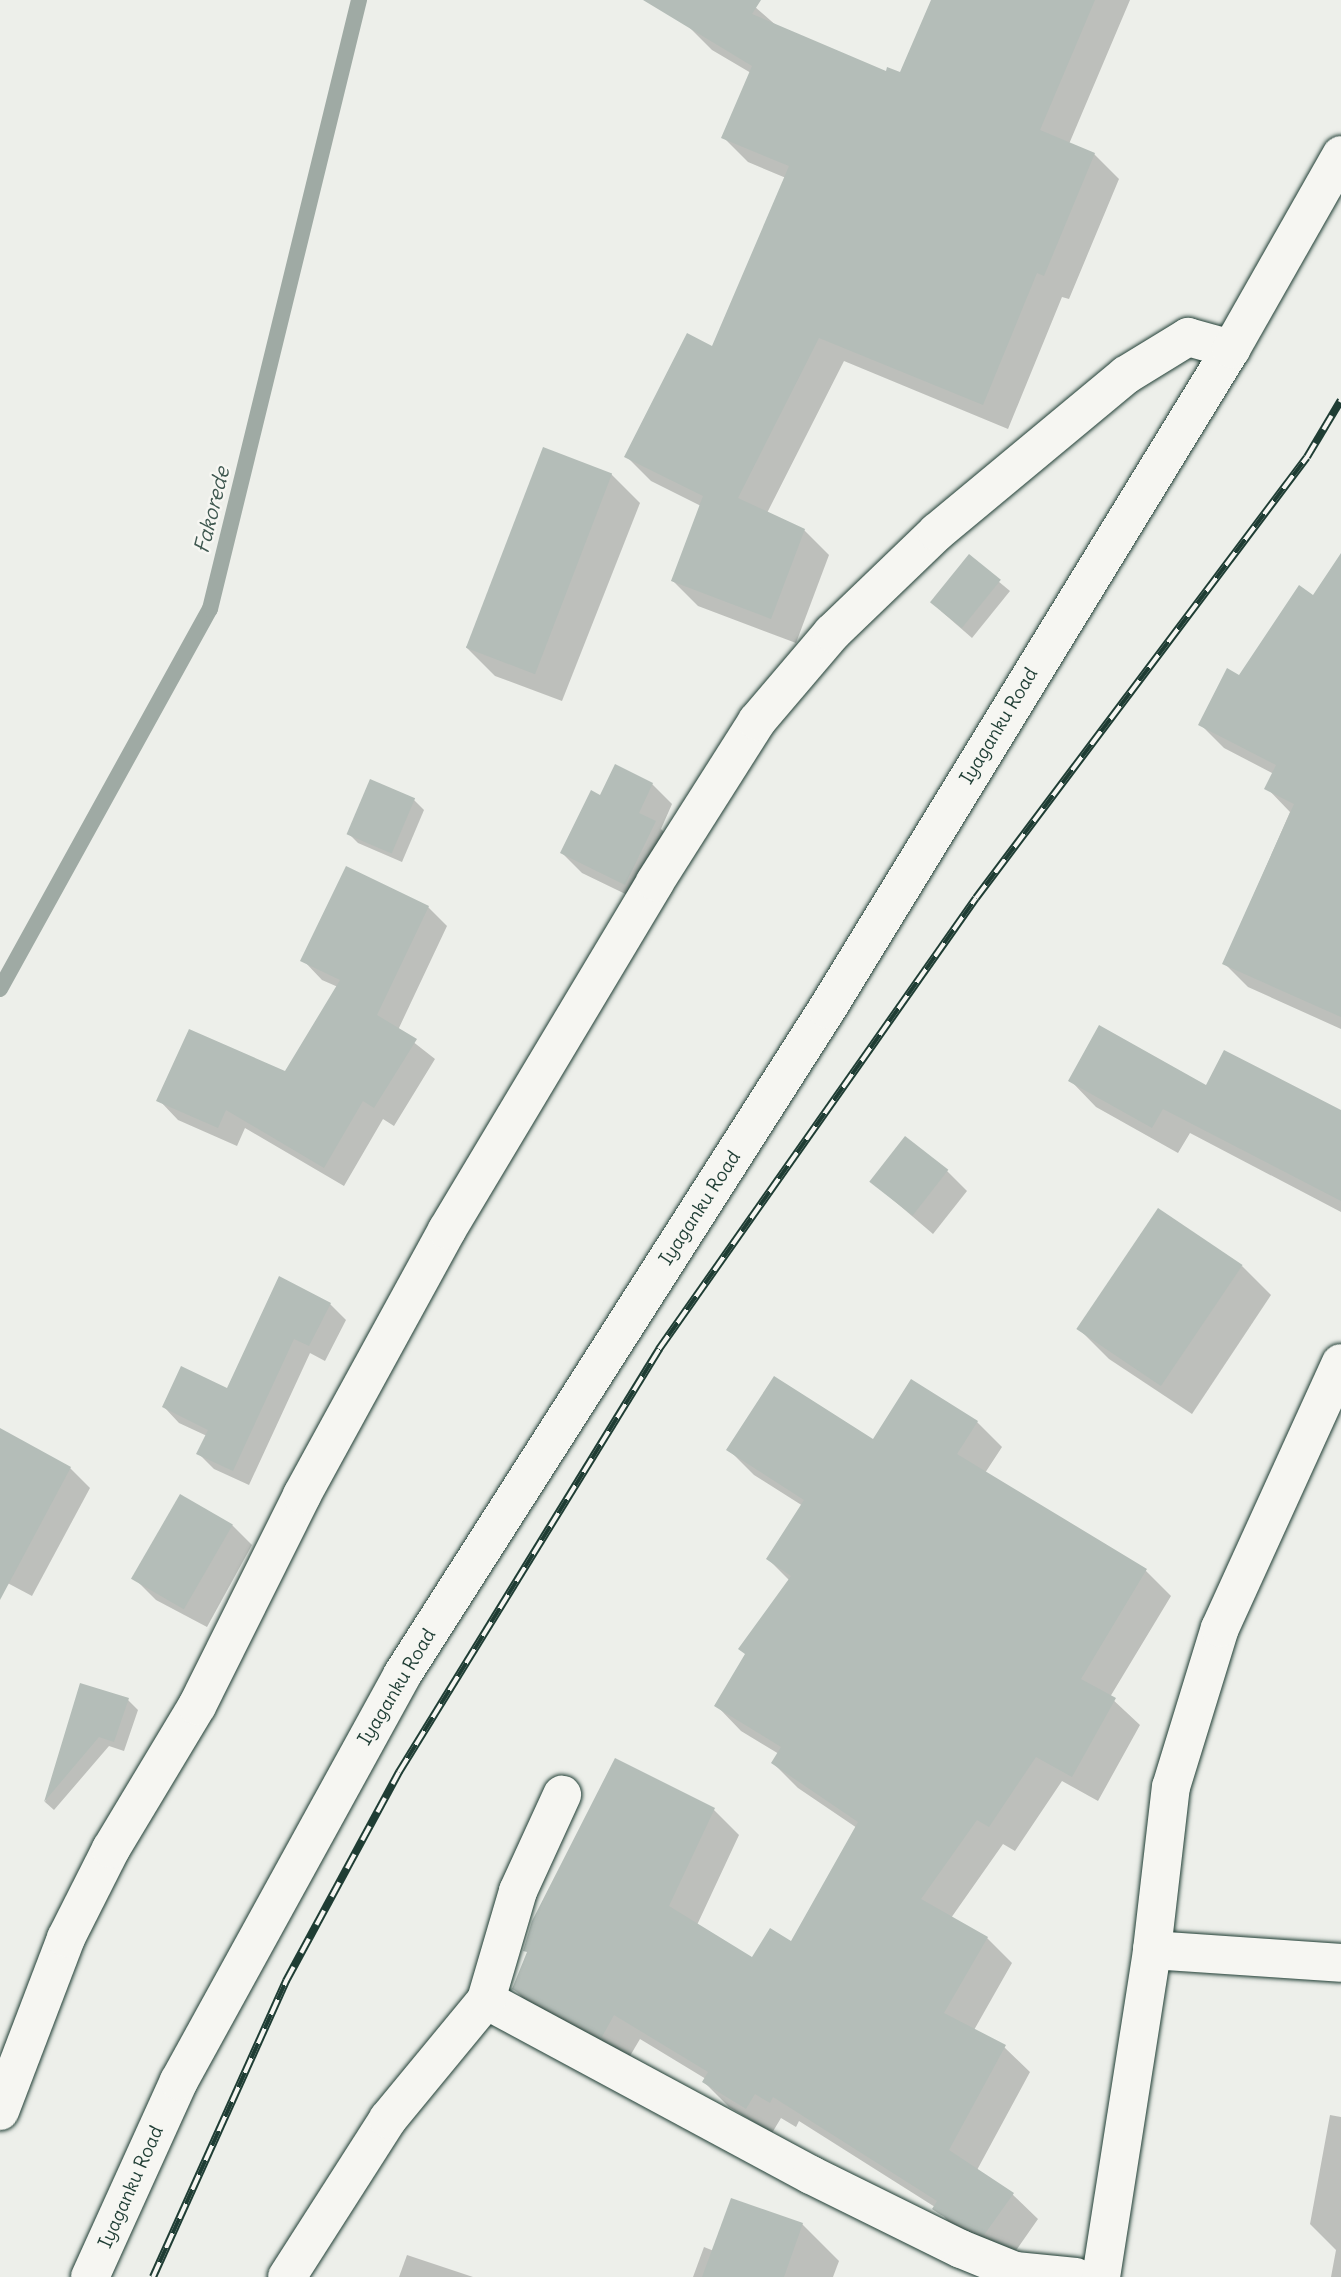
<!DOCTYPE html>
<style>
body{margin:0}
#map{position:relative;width:1341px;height:2277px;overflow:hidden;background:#edefea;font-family:Delius,sans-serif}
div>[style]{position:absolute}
.shadow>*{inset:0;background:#0003}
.stream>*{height:16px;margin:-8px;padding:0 8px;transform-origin:8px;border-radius:8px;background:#9faaa4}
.building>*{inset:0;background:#b4bdb8;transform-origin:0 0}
.roads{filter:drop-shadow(0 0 2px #1f3d34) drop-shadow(0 0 2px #1f3d34)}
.minor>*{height:38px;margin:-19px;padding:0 19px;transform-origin:19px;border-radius:19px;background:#f6f6f2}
.highway>*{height:38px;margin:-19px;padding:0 19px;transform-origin:19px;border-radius:19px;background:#f6f6f2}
.rail>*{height:8px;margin-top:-4px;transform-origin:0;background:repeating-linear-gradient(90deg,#f6f6f2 0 16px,#1f3d34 0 32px);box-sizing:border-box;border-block:2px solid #1f3d34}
span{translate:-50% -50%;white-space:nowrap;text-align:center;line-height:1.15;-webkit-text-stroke:5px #f6f6f2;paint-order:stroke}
.street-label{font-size:19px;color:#1f3d34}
.water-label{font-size:21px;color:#3f5850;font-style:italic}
</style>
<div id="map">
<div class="shadow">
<i style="clip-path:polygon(702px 0,747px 0,778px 27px,887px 73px,900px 74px,933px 0,1130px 0,1069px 144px,1094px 154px,1119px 179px,1069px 299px,1062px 297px,1008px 429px,844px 361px,767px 513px,804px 530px,829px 555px,796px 643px,698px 606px,673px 581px,701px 506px,651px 481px,626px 456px,713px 348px,786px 178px,748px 162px,724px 138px,751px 73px,712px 50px,687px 25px)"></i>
<i style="clip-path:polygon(611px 474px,640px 503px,562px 701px,495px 676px,466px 647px)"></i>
<i style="clip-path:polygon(969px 557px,1010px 591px,972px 638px,941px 611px)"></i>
<i style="clip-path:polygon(1341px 617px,1341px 1029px,1248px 987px,1224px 963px,1290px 812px,1267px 788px,1274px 774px,1224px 748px,1200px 724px,1240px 677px)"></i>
<i style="clip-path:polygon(652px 784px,672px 804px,661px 829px,675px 843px,646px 904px,582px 873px,562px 853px,601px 797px)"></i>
<i style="clip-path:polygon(414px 800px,424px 810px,402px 862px,358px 843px,348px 833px)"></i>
<i style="clip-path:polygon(428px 907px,447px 926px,398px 1030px,435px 1059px,394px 1126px,383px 1119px,344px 1186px,245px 1128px,237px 1146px,178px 1120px,159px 1100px,285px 1073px,338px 987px,322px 980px,303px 960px)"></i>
<i style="clip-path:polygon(1070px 1080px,1207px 1088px,1341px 1112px,1341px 1212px,1190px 1133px,1178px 1153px,1096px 1107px)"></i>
<i style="clip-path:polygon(947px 1171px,967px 1191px,933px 1234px,871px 1181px)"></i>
<i style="clip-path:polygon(1242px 1266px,1271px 1295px,1192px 1414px,1109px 1359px,1080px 1330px)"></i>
<i style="clip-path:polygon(330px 1304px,346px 1320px,325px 1361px,310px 1353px,249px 1485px,214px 1469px,199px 1454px,207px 1436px,179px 1423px,164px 1407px,228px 1391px)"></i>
<i style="clip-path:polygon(977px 1422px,1002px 1447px,985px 1473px,1146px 1571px,1171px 1596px,1110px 1697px,1140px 1725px,1098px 1801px,1062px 1781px,1015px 1851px,1003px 1844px,951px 1918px,987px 1938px,1012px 1963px,974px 2030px,1004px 2047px,1030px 2072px,977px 2170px,1012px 2194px,1038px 2219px,1010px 2259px,960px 2234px,935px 2207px,799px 2121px,796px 2127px,781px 2118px,772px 2133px,729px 2107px,704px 2082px,706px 2079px,640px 2039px,627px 2061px,539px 2014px,514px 1989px,616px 1760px,714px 1810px,739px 1835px,697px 1925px,752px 1959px,792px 1944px,857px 1828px,798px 1788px,773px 1763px,779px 1754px,741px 1731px,716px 1705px,790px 1581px,768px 1559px,803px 1506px,754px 1475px,728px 1449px,873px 1442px)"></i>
<i style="clip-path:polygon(0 1430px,70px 1468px,90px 1488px,32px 1596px,0 1579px)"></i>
<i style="clip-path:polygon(232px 1525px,252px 1545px,207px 1627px,156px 1600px,136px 1580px)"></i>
<i style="clip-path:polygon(82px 1685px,128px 1700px,138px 1710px,124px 1751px,109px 1746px,54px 1810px,45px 1802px)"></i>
<i style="clip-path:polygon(1330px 2115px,1341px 2117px,1341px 2277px,1331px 2277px,1336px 2250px,1310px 2224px)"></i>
<i style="clip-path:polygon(802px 2224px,839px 2261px,833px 2277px,693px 2277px,704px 2247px,714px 2251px)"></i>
<i style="clip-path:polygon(407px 2255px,473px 2277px,399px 2277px)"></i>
</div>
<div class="stream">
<i style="left:0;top:989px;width:434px;rotate:-61.1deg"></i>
<i style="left:210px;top:609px;width:627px;rotate:-76.25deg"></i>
</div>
<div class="building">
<i style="clip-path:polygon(643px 0,761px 0,752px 14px,886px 71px,887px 67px,900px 72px,931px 0,1095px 0,1040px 130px,1095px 153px,1044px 276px,1037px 273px,983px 405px,819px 338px,738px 498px,805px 529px,771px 619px,671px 581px,703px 496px,624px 457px,687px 333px,712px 346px,789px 166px,721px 138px,752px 66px)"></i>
<i style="left:543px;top:447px;width:74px;height:215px;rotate:21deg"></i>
<i style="clip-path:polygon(1341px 553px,1341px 1017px,1222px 964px,1294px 804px,1264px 789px,1276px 765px,1198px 725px,1227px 668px,1239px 675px,1299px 585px,1313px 595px)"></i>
<i style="left:969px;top:554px;width:41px;height:62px;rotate:39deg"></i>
<i style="clip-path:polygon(615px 764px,653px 783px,639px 813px,656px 821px,625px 885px,560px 853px,591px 790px,600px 795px)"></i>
<i style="left:370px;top:779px;width:49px;height:60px;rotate:23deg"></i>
<i style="clip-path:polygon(346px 866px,429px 906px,377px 1015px,417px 1039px,374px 1108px,363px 1101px,324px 1168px,226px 1110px,218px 1128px,156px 1101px,189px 1029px,285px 1071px,340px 980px,300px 961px)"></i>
<i style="clip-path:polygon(1099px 1025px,1206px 1085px,1224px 1050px,1341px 1110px,1341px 1201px,1163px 1109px,1152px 1128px,1068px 1081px)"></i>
<i style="left:905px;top:1136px;width:55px;height:58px;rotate:38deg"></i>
<i style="left:1158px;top:1208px;width:102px;height:146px;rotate:34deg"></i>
<i style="clip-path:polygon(279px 1276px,331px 1303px,309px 1346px,294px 1339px,233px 1471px,196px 1454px,208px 1430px,162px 1407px,181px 1366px,227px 1388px)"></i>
<i style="clip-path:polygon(774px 1376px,873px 1439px,911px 1379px,978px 1421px,957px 1454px,1147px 1569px,1081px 1679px,1116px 1698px,1072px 1777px,1036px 1757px,989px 1827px,977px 1820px,921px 1899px,988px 1937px,944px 2013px,1006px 2045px,949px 2150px,1014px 2193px,984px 2235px,941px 2215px,932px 2209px,937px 2201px,773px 2097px,770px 2103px,755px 2094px,746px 2109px,702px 2082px,708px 2072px,614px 2015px,602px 2037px,512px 1989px,527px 1952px,523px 1951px,532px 1921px,615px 1758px,715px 1808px,669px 1906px,752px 1957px,770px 1928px,791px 1941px,858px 1822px,771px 1763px,781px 1747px,714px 1706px,745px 1654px,738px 1649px,791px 1576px,766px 1559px,804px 1500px,726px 1450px)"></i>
<i style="clip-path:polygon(0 1428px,71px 1467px,0 1600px)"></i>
<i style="left:180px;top:1494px;width:61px;height:98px;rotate:30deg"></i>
<i style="clip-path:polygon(80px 1683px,129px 1698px,114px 1742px,99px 1737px,44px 1802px)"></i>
<i style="clip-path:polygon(731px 2198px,803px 2223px,784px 2277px,702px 2277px)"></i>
</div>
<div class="roads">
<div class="minor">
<i style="left:1152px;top:1950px;width:189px;rotate:3.9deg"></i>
<i style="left:486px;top:2000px;width:369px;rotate:28.3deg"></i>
<i style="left:811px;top:2175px;width:167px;rotate:26.3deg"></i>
<i style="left:961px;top:2249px;width:58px;rotate:22.2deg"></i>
<i style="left:1015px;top:2271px;width:61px;rotate:5.6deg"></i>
<i style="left:0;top:2111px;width:185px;rotate:-69.1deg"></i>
<i style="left:66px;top:1938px;width:100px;rotate:-63.2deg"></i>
<i style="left:111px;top:1849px;width:167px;rotate:-59deg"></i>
<i style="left:197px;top:1706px;width:236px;rotate:-63.5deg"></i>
<i style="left:302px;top:1495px;width:302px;rotate:-61.3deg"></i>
<i style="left:447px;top:1230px;width:405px;rotate:-59.1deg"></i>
<i style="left:655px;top:882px;width:191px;rotate:-57.6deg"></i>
<i style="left:757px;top:721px;width:116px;rotate:-49.6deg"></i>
<i style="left:832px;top:633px;width:146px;rotate:-43.9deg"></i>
<i style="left:937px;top:532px;width:246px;rotate:-39.7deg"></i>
<i style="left:1126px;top:375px;width:73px;rotate:-31.5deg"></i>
<i style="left:1188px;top:337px;width:45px;rotate:15.6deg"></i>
<i style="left:287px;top:2277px;width:188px;rotate:-57.4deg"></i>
<i style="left:388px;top:2119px;width:154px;rotate:-50.5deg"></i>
<i style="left:486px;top:2000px;width:114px;rotate:-73.6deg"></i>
<i style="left:518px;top:1891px;width:106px;rotate:-65.4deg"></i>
<i style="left:1101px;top:2277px;width:331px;rotate:-81.1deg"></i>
<i style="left:1152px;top:1950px;width:164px;rotate:-83.4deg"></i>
<i style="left:1171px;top:1787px;width:166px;rotate:-72.9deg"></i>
<i style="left:1220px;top:1628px;width:291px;rotate:-65.5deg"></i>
</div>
<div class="highway">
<i style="left:90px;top:2277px;width:215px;rotate:-65.6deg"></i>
<i style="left:179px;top:2081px;width:463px;rotate:-61.2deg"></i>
<i style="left:402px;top:1675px;width:790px;rotate:-57.46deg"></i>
<i style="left:827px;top:1009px;width:774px;rotate:-58.53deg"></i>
<i style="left:1231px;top:349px;width:223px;rotate:-60.4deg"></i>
</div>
</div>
<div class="rail">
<i style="left:153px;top:2277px;width:325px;rotate:-65.8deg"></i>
<i style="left:286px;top:1981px;width:238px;rotate:-61.6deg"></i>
<i style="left:399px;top:1772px;width:497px;rotate:-58.4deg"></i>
<i style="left:659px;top:1349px;width:551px;rotate:-54.9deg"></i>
<i style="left:976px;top:898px;width:551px;rotate:-53.11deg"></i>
<i style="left:1307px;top:457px;width:66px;rotate:-59.2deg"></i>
</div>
<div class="street-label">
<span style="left:999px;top:726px;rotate:-59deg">Iyaganku Road</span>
<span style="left:700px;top:1208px;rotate:-57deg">Iyaganku Road</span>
<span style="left:397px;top:1687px;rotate:-59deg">Iyaganku Road</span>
<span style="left:131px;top:2187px;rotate:-66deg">Iyaganku Road</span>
</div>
<div class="water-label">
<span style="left:212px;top:510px;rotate:-76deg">Fakorede</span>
</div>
</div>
